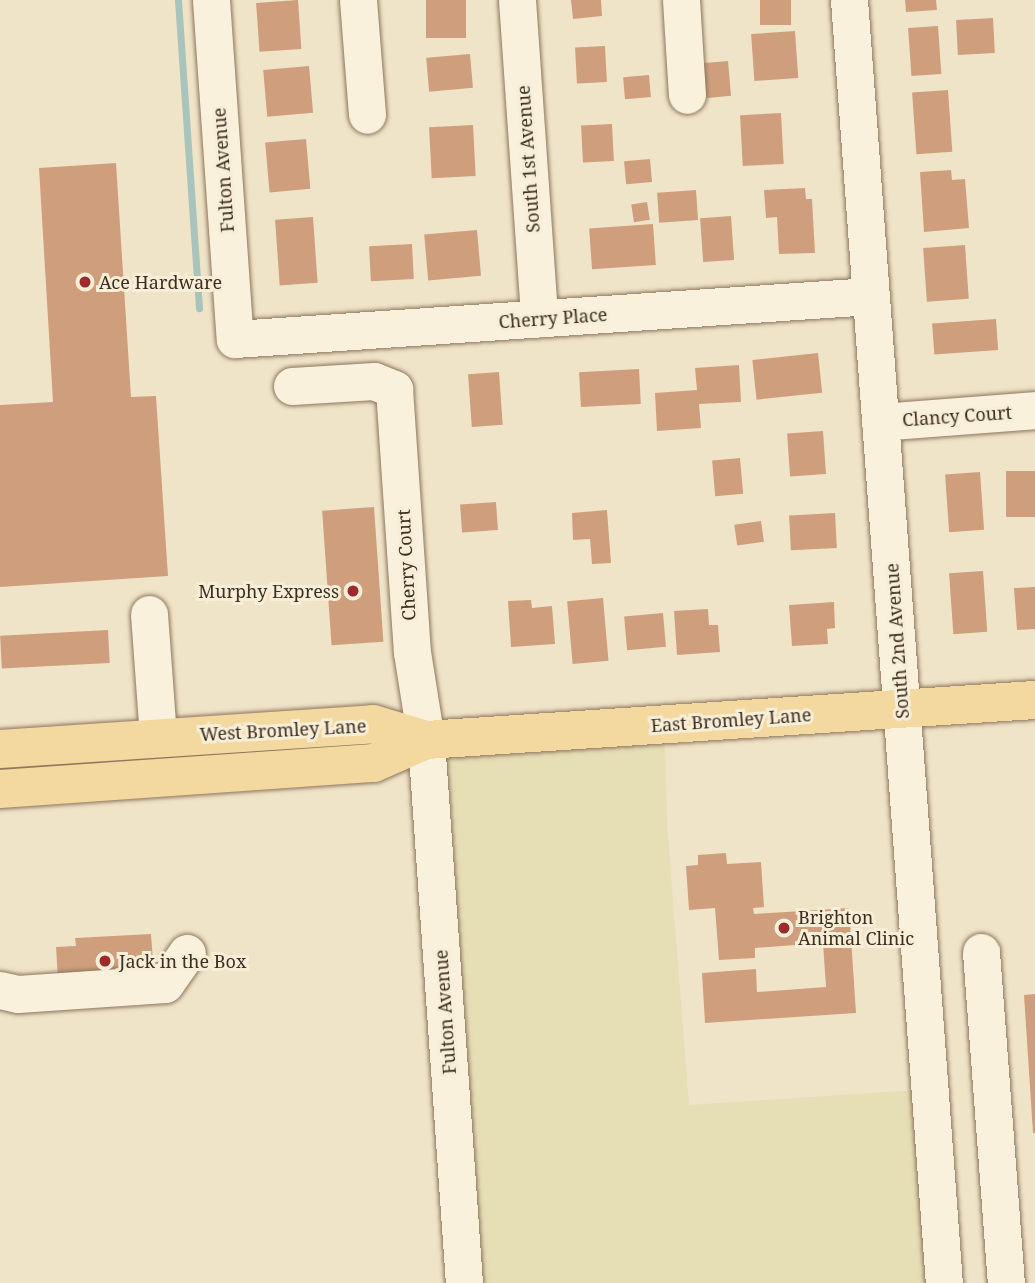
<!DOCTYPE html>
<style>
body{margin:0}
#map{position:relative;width:1035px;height:1283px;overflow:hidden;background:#f0e4c8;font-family:"Noto Serif",serif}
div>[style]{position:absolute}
.farmland>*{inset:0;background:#e6deb5}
.stream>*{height:7px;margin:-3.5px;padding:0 3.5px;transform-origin:3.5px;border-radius:3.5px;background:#a9c4bc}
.building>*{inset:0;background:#cf9f7d;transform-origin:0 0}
.roads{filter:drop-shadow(0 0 2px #8d765c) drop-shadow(0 0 2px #8d765c)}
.minor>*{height:37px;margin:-18.5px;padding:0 18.5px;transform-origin:18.5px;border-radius:18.5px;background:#faf1dc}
.major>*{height:38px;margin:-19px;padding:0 19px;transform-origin:19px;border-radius:19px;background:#f3d9a0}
.dots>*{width:19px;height:19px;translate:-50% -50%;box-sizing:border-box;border:4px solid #f7eed8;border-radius:50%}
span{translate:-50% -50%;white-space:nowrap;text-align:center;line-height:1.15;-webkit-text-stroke:6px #f7eed8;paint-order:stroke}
.street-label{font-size:18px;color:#3d2e20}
.poi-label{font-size:18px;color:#3d2e20}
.left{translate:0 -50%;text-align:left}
.right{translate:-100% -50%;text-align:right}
</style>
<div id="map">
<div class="farmland">
<i style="clip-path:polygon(665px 724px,667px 824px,689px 1105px,931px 1089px,944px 1283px,463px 1283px,426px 740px)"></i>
</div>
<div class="stream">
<i style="left:178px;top:0;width:309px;rotate:86.1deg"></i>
</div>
<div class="building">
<i style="left:298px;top:0;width:49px;height:42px;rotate:86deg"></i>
<i style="left:426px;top:0;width:40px;height:38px"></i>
<i style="clip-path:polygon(571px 0,601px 0,602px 16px,573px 19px)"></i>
<i style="left:760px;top:0;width:31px;height:25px"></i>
<i style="clip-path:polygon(905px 0,936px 0,937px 10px,906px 12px)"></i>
<i style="left:993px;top:18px;width:35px;height:37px;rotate:87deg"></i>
<i style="left:938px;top:26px;width:48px;height:30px;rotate:86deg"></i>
<i style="left:795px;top:31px;width:47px;height:44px;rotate:86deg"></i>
<i style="left:605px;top:46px;width:36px;height:30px;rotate:87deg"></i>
<i style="left:470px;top:54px;width:34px;height:44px;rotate:85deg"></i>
<i style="left:728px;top:61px;width:35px;height:26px;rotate:85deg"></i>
<i style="left:309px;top:66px;width:47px;height:46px;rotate:85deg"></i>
<i style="left:649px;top:75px;width:22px;height:26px;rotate:85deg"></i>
<i style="left:948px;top:90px;width:62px;height:36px;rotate:86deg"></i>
<i style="left:781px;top:113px;width:51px;height:41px;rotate:87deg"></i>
<i style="left:612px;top:124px;width:37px;height:31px;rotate:87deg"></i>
<i style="left:473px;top:125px;width:51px;height:44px;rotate:87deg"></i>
<i style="left:306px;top:139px;width:50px;height:41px;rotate:85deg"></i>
<i style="left:650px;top:159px;width:23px;height:26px;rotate:85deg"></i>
<i style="clip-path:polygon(116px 163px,131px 397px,156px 396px,168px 576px,0 587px,0 405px,53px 402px,39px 168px)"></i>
<i style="clip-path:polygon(951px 170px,952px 180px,965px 179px,969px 228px,924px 232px,920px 172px)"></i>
<i style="clip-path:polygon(805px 188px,806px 199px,812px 199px,815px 253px,779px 254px,777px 217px,766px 218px,764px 190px)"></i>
<i style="left:696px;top:190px;width:30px;height:39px;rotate:86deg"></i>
<i style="left:647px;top:202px;width:18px;height:16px;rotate:81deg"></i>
<i style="left:731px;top:216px;width:44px;height:31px;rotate:86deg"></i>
<i style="left:313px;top:217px;width:66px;height:38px;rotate:86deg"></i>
<i style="left:653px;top:224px;width:41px;height:64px;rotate:86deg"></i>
<i style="left:477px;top:230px;width:46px;height:53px;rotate:85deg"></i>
<i style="left:412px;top:244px;width:35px;height:43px;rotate:87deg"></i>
<i style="left:965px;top:245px;width:54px;height:42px;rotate:86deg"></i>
<i style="left:996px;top:319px;width:31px;height:64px;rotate:86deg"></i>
<i style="left:818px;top:353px;width:40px;height:66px;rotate:84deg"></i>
<i style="clip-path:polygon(739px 365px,741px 402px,699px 404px,701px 428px,657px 431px,655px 393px,697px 390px,695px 368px)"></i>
<i style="left:639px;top:369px;width:35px;height:60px;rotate:87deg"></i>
<i style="left:499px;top:372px;width:53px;height:31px;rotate:86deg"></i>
<i style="left:823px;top:431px;width:43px;height:36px;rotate:86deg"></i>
<i style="left:740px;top:458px;width:36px;height:28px;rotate:85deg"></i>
<i style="left:1035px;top:471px;width:46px;height:29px;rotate:90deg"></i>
<i style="left:980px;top:472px;width:58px;height:35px;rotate:86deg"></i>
<i style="left:496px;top:502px;width:28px;height:36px;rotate:86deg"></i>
<i style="left:374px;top:507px;width:135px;height:52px;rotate:86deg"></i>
<i style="clip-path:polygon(607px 510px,611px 563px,592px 564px,590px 539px,573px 540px,572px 513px)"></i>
<i style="left:835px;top:513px;width:35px;height:46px;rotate:87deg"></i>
<i style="left:761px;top:521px;width:21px;height:27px;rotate:82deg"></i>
<i style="left:983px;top:571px;width:61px;height:34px;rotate:86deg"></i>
<i style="clip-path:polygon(1035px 587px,1035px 629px,1017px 630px,1014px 588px)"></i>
<i style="left:603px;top:598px;width:63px;height:36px;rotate:85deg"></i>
<i style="clip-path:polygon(531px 600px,532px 608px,552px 606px,555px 644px,511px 647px,508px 601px)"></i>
<i style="clip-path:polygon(834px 602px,835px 628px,827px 629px,828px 644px,792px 646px,789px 605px)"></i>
<i style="clip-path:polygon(708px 609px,709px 625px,718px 625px,720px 652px,677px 655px,674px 611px)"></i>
<i style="left:663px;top:613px;width:34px;height:39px;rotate:85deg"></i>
<i style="left:108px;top:630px;width:33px;height:108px;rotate:87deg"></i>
<i style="clip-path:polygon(726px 853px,727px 864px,761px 862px,764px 907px,753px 908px,754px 914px,849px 908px,856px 1013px,705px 1023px,702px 973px,756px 969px,757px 992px,826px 987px,823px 943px,755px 948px,755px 958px,719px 960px,715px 908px,689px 910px,686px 866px,698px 865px,698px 855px)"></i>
<i style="clip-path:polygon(151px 934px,154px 975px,58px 980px,56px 947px,76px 946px,75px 938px)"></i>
<i style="clip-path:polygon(1035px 994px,1035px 1133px,1033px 1133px,1024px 995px)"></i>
</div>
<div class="roads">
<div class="minor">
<i style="left:211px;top:0;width:340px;rotate:86deg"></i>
<i style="left:235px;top:339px;width:636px;rotate:-3.87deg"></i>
<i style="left:358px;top:0;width:115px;rotate:85.5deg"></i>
<i style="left:517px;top:0;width:319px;rotate:86deg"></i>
<i style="left:681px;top:0;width:95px;rotate:86.4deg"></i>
<i style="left:849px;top:0;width:1287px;rotate:85.77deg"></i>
<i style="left:292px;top:386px;width:82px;rotate:-3.5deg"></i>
<i style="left:374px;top:381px;width:22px;rotate:22deg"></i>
<i style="left:394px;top:389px;width:264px;rotate:86.1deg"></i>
<i style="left:412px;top:652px;width:89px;rotate:81deg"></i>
<i style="left:426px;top:740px;width:544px;rotate:86deg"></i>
<i style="left:880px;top:422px;width:155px;rotate:-4.4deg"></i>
<i style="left:149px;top:614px;width:124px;rotate:85.8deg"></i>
<i style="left:981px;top:952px;width:332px;rotate:85.7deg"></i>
<i style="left:0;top:990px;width:18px;rotate:13deg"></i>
<i style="left:18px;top:994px;width:147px;rotate:-3.9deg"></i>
<i style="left:165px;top:984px;width:38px;rotate:-55deg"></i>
</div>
<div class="major">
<i style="left:0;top:749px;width:374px;rotate:-3.8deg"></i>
<i style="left:373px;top:724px;width:55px;rotate:16.8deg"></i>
<i style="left:0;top:789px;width:375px;rotate:-4deg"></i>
<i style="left:374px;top:763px;width:57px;rotate:-23.9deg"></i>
<i style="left:426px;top:740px;width:610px;rotate:-3.76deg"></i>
</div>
</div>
<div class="dots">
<i style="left:85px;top:282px;background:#9e2a2b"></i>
<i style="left:353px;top:591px;background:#9e2a2b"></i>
<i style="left:784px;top:928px;background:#9e2a2b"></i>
<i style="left:105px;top:961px;background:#9e2a2b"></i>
</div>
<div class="street-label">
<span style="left:528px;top:159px;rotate:-94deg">South 1st Avenue</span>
<span style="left:223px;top:170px;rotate:-94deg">Fulton Avenue</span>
<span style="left:553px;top:318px;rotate:-4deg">Cherry Place</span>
<span style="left:957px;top:416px;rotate:-4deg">Clancy Court</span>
<span style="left:406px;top:565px;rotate:-93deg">Cherry Court</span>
<span style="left:897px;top:641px;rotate:-94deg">South 2nd Avenue</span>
<span style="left:731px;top:720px;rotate:-4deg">East Bromley Lane</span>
<span style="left:283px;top:730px;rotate:-3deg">West Bromley Lane</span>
<span style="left:445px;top:1012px;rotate:-94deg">Fulton Avenue</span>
</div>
<div class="poi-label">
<span class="left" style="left:99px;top:282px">Ace Hardware</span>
<span class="right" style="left:339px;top:591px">Murphy Express</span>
<span class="left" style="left:798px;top:928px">Brighton<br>Animal Clinic</span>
<span class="left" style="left:119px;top:961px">Jack in the Box</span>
</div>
</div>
